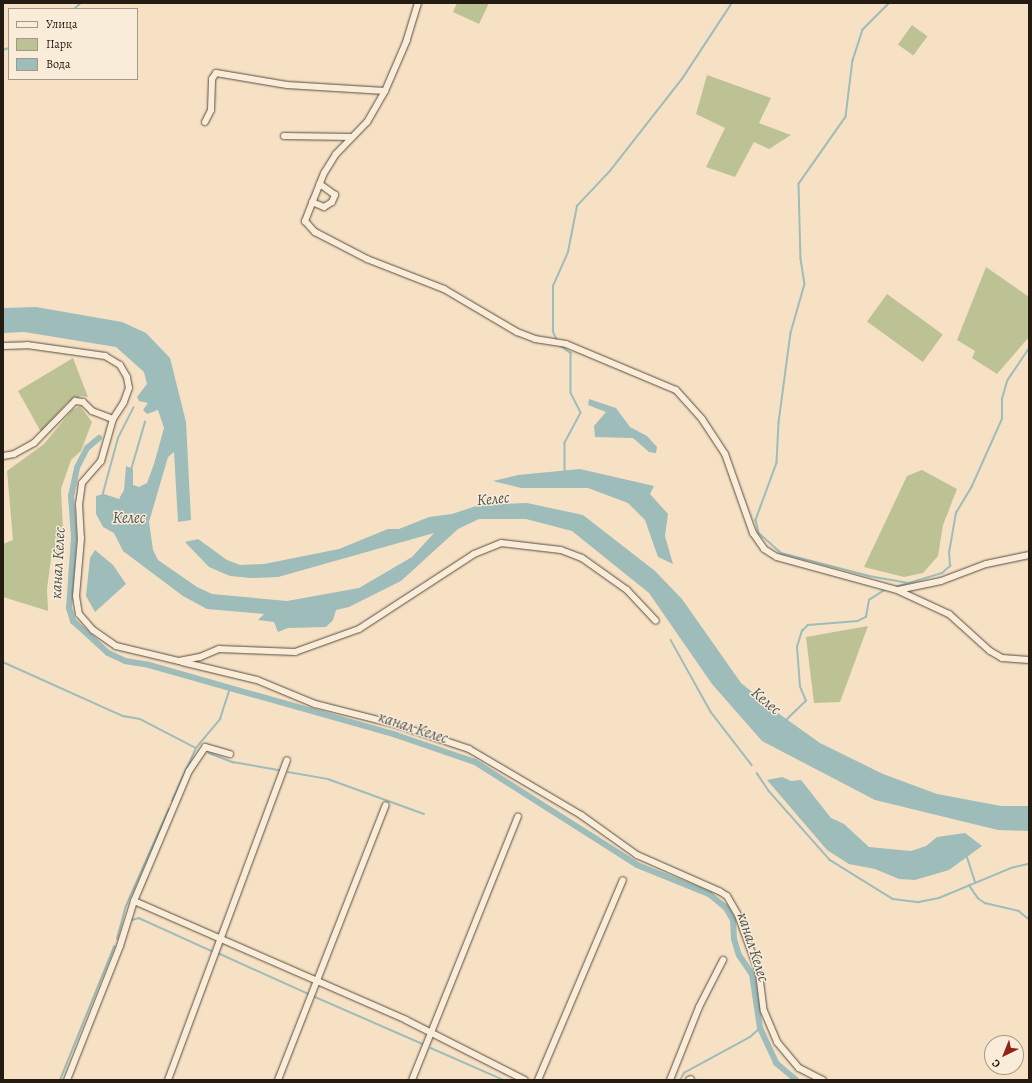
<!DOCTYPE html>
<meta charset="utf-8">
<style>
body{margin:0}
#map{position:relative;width:1032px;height:1083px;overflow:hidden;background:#f6e1c5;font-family:Alegreya,serif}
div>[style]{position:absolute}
.green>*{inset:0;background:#bdc294;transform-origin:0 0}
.water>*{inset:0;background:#9ebcba}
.stream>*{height:1.5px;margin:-0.75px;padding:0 0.75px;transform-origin:0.75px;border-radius:0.75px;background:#9ebcba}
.canal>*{height:6px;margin:-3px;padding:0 3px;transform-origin:3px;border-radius:3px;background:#9ebcba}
.roads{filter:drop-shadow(0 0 1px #584d3f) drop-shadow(0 0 1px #584d3f)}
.minor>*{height:6px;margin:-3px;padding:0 3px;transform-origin:3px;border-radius:3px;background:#f9ecd9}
span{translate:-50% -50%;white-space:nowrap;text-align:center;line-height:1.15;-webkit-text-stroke:3px #f9ecd9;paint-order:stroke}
.water-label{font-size:16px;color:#4f544d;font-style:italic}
.frame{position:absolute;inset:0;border:4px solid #241c12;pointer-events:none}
.legend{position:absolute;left:8px;top:8px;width:130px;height:72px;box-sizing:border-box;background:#f9ecd9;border:1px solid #a49989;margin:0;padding:5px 7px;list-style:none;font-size:12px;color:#241c12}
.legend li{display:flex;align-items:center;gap:8px;height:20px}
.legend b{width:20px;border:1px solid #a49989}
.north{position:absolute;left:984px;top:1035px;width:40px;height:40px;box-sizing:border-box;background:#f9ecd9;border:1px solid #a49989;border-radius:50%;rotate:223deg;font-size:11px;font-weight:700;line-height:16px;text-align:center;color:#241c12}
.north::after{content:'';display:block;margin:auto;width:14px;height:18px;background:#8f2418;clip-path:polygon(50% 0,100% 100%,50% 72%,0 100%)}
</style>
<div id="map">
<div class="green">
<i style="clip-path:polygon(457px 3px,489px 3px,479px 24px,453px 12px)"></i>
<i style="left:912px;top:25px;width:19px;height:24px;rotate:36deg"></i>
<i style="clip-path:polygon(707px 75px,771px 98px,759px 123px,791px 135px,769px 149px,754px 142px,735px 177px,706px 167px,725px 128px,696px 114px)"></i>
<i style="clip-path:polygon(986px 267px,1029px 297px,1029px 337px,997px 374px,972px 358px,975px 351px,957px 340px)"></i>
<i style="left:887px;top:294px;width:69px;height:34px;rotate:36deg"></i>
<i style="clip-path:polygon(73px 358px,88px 397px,81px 396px,67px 403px,41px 432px,18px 391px)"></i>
<i style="clip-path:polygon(80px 406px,92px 422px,81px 451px,71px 460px,61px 489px,64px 552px,52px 551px,47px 589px,48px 611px,3px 597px,3px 544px,13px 540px,7px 471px,44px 444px,72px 410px)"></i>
<i style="clip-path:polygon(922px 470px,957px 489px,943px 525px,938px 556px,923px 573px,904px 577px,864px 567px,907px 476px)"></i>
<i style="clip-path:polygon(868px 626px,840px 702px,814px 703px,806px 637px)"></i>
</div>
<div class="water">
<i style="clip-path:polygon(36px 307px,122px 322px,146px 333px,170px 358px,186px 422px,191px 520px,178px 522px,174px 452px,168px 457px,149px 522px,153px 550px,158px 560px,197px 587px,212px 594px,287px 601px,359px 588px,412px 557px,434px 533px,278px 577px,251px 578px,230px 576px,209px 567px,185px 542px,198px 539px,227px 560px,240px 565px,264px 564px,339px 549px,388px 529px,399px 529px,429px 517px,452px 514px,479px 505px,527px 503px,583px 515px,655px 571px,682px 599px,741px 683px,782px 716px,820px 743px,883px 774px,937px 794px,1001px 806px,1029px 806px,1029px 831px,998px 830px,875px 800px,762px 741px,712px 684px,649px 593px,572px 531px,526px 519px,479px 519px,458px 529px,401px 581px,349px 607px,336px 610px,333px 620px,326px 627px,288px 628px,278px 632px,274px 622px,258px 620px,264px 614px,207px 609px,183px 596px,123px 551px,114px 533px,103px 527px,96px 514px,96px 496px,104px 494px,119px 499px,124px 490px,126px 466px,133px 469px,133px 485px,139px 487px,147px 483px,154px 464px,164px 428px,158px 410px,147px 414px,143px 410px,148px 403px,139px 401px,137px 397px,147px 384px,144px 372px,116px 347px,24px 332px,3px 333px,3px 308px)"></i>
<i style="clip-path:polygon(589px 399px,616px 408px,630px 427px,647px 436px,657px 447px,656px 453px,649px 452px,633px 438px,595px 437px,594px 426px,606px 412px,588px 405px)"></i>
<i style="clip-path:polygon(580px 469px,654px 486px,650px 494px,668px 514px,665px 536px,673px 564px,658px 557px,645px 520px,628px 503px,588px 488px,521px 488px,493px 481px,518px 475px)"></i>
<i style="clip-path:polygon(95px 550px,113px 565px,126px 584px,95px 612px,86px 596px,90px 558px)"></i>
<i style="clip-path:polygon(782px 777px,791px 781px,801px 780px,831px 818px,844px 824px,869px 847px,911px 851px,926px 846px,937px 837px,965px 833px,982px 846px,949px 870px,915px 880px,899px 879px,875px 869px,849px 864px,827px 850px,767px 780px)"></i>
</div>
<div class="stream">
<i style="left:890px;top:3px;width:38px;rotate:135deg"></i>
<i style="left:863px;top:30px;width:32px;rotate:108deg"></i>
<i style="left:853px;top:60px;width:57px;rotate:97deg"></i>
<i style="left:846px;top:117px;width:82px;rotate:125deg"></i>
<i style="left:799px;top:184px;width:75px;rotate:88.5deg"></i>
<i style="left:801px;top:259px;width:25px;rotate:81deg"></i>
<i style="left:805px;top:284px;width:51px;rotate:105.9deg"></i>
<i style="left:791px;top:333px;width:91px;rotate:97.6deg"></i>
<i style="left:779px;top:423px;width:40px;rotate:92.9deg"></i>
<i style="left:777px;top:463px;width:61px;rotate:110.2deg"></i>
<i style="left:756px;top:520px;width:13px;rotate:77deg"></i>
<i style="left:759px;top:533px;width:30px;rotate:42deg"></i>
<i style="left:781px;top:553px;width:91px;rotate:14.6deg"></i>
<i style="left:869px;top:576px;width:40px;rotate:10deg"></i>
<i style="left:74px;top:9px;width:9px;rotate:-41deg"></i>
<i style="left:3px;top:50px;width:6px;rotate:-18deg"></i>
<i style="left:557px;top:341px;width:10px;rotate:-114deg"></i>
<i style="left:553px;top:332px;width:46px;rotate:-90deg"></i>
<i style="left:553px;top:286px;width:37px;rotate:-66deg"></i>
<i style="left:568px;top:252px;width:47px;rotate:-78.9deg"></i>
<i style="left:577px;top:206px;width:48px;rotate:-46.7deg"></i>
<i style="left:610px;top:171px;width:117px;rotate:-52deg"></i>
<i style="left:682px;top:79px;width:91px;rotate:-56.7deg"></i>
<i style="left:558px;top:344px;width:16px;rotate:35deg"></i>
<i style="left:571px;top:353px;width:40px;rotate:90deg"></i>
<i style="left:571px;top:393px;width:22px;rotate:63deg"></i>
<i style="left:581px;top:413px;width:34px;rotate:118deg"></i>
<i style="left:565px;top:443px;width:28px;rotate:90deg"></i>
<i style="left:131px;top:470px;width:50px;rotate:-73.7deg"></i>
<i style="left:102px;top:497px;width:61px;rotate:-74.8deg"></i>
<i style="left:118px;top:438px;width:34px;rotate:-63deg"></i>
<i style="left:896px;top:587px;width:48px;rotate:-16.9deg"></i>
<i style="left:942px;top:573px;width:11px;rotate:-41deg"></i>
<i style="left:950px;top:566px;width:13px;rotate:-94deg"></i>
<i style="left:949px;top:553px;width:41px;rotate:-80.1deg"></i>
<i style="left:956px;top:513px;width:31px;rotate:-59deg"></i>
<i style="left:972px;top:486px;width:73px;rotate:-65.9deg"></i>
<i style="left:1002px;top:419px;width:20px;rotate:-90deg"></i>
<i style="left:1002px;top:399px;width:19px;rotate:-74deg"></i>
<i style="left:1007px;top:381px;width:40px;rotate:-56deg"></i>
<i style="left:671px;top:640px;width:82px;rotate:60.9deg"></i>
<i style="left:711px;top:712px;width:67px;rotate:52.3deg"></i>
<i style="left:3px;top:662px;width:132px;rotate:24.2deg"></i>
<i style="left:123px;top:716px;width:17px;rotate:10deg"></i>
<i style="left:140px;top:719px;width:63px;rotate:27.4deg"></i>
<i style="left:785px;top:721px;width:29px;rotate:-44deg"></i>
<i style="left:806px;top:701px;width:15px;rotate:-113deg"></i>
<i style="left:800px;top:687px;width:40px;rotate:-94.3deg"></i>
<i style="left:797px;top:647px;width:17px;rotate:-73deg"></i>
<i style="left:802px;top:631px;width:8px;rotate:-45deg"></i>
<i style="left:808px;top:625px;width:50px;rotate:-4.6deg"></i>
<i style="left:858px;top:621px;width:9px;rotate:-27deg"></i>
<i style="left:866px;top:617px;width:17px;rotate:-80deg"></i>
<i style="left:869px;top:600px;width:20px;rotate:-33deg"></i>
<i style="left:209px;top:753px;width:26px;rotate:21deg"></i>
<i style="left:233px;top:762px;width:47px;rotate:9.9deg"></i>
<i style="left:288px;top:772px;width:41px;rotate:9.9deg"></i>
<i style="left:328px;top:779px;width:102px;rotate:20deg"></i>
<i style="left:757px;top:773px;width:22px;rotate:56deg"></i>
<i style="left:769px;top:791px;width:92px;rotate:48.5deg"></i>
<i style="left:830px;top:860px;width:74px;rotate:31.8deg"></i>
<i style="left:893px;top:899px;width:26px;rotate:7deg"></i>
<i style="left:919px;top:902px;width:20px;rotate:-11deg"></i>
<i style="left:939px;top:898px;width:78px;rotate:-22.6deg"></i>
<i style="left:1011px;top:868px;width:18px;rotate:-13deg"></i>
<i style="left:172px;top:801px;width:58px;rotate:-65.6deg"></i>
<i style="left:196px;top:748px;width:38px;rotate:-50deg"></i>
<i style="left:220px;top:719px;width:33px;rotate:-72deg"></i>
<i style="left:967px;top:856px;width:28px;rotate:72deg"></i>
<i style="left:969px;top:885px;width:16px;rotate:55deg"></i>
<i style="left:978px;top:898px;width:9px;rotate:36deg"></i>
<i style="left:985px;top:903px;width:35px;rotate:13deg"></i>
<i style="left:1019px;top:911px;width:13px;rotate:39deg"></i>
<i style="left:132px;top:920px;width:7px;rotate:-16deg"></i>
<i style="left:139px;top:918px;width:82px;rotate:24.4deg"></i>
<i style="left:117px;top:939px;width:34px;rotate:-75deg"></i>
<i style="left:126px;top:906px;width:106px;rotate:-66.1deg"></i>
<i style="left:218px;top:953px;width:100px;rotate:24.3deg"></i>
<i style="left:313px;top:996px;width:120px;rotate:23.6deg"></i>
<i style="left:431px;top:1048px;width:80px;rotate:23.7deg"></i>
<i style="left:60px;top:1080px;width:144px;rotate:-67.9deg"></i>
<i style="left:680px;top:1080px;width:8px;rotate:-60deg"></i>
<i style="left:684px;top:1073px;width:75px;rotate:-28.6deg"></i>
<i style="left:750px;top:1037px;width:13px;rotate:-42deg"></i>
</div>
<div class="canal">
<i style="left:99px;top:438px;width:16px;rotate:140deg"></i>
<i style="left:87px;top:448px;width:22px;rotate:117deg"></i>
<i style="left:77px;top:468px;width:29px;rotate:102deg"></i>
<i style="left:71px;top:496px;width:41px;rotate:85.8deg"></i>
<i style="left:74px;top:537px;width:71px;rotate:94deg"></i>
<i style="left:69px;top:608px;width:14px;rotate:73deg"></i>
<i style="left:73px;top:621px;width:47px;rotate:42.4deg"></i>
<i style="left:108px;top:653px;width:19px;rotate:25deg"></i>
<i style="left:125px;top:661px;width:24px;rotate:9deg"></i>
<i style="left:149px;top:665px;width:257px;rotate:15.8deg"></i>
<i style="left:396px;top:735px;width:83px;rotate:18.9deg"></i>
<i style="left:475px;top:762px;width:192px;rotate:32.4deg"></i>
<i style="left:637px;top:865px;width:78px;rotate:21.9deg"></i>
<i style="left:709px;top:894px;width:22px;rotate:39deg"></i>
<i style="left:726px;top:908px;width:14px;rotate:60deg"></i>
<i style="left:733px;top:920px;width:19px;rotate:87deg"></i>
<i style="left:734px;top:939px;width:17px;rotate:73deg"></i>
<i style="left:739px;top:955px;width:23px;rotate:56deg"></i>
<i style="left:752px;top:974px;width:55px;rotate:81.6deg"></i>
<i style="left:760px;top:1028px;width:38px;rotate:65deg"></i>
<i style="left:776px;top:1063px;width:26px;rotate:40deg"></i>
</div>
<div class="roads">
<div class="minor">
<i style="left:418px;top:3px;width:39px;rotate:107deg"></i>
<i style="left:407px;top:40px;width:56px;rotate:113.3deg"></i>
<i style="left:385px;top:91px;width:36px;rotate:120deg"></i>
<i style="left:367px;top:122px;width:45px;rotate:134.1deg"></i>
<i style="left:336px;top:154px;width:22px;rotate:122deg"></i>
<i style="left:324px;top:173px;width:52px;rotate:111.6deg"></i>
<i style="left:305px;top:221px;width:15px;rotate:48deg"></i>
<i style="left:315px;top:232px;width:59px;rotate:27.4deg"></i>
<i style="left:367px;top:259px;width:83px;rotate:21.3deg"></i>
<i style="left:444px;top:289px;width:85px;rotate:30.5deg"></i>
<i style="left:517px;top:332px;width:19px;rotate:21deg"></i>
<i style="left:535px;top:339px;width:31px;rotate:9deg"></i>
<i style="left:566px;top:344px;width:119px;rotate:22.7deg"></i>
<i style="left:676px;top:390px;width:39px;rotate:48deg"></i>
<i style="left:702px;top:419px;width:42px;rotate:56.7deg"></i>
<i style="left:725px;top:454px;width:84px;rotate:70.5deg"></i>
<i style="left:753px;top:533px;width:19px;rotate:55deg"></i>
<i style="left:764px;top:549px;width:15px;rotate:32deg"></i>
<i style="left:777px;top:557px;width:124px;rotate:15.4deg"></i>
<i style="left:897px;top:590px;width:57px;rotate:24.8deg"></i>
<i style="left:949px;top:614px;width:55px;rotate:42.1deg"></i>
<i style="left:990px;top:651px;width:14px;rotate:30deg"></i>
<i style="left:1002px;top:658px;width:27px;rotate:4deg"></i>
<i style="left:205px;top:122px;width:13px;rotate:-63deg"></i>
<i style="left:211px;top:110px;width:31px;rotate:-88deg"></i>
<i style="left:212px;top:79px;width:7px;rotate:-56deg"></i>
<i style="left:216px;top:73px;width:72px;rotate:9.6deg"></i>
<i style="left:287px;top:85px;width:98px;rotate:3.5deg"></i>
<i style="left:284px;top:136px;width:68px;rotate:0.8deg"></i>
<i style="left:312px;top:202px;width:13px;rotate:23deg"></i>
<i style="left:324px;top:207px;width:9px;rotate:-32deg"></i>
<i style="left:332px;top:202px;width:8px;rotate:-67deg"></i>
<i style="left:335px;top:195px;width:19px;rotate:-144deg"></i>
<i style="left:3px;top:346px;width:24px;rotate:-2deg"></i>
<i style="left:27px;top:345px;width:79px;rotate:8deg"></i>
<i style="left:105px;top:356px;width:17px;rotate:31deg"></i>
<i style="left:120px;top:365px;width:14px;rotate:60deg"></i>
<i style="left:127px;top:377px;width:11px;rotate:80deg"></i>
<i style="left:129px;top:388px;width:15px;rotate:110deg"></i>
<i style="left:124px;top:402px;width:20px;rotate:123deg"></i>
<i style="left:113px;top:419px;width:44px;rotate:105.9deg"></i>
<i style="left:101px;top:461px;width:29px;rotate:131deg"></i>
<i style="left:82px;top:483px;width:21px;rotate:98deg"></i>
<i style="left:79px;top:504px;width:34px;rotate:87deg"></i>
<i style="left:81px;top:538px;width:58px;rotate:94.9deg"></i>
<i style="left:76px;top:596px;width:18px;rotate:81deg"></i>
<i style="left:79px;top:614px;width:21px;rotate:49deg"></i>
<i style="left:93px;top:630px;width:28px;rotate:35deg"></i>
<i style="left:116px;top:646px;width:65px;rotate:13.4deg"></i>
<i style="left:179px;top:661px;width:21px;rotate:-11deg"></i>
<i style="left:200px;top:657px;width:21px;rotate:-23deg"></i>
<i style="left:219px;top:649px;width:76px;rotate:2.3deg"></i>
<i style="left:295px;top:652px;width:68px;rotate:-19.8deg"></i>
<i style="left:359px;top:629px;width:137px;rotate:-33.1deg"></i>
<i style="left:474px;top:554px;width:29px;rotate:-22deg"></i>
<i style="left:501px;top:543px;width:60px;rotate:6.7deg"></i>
<i style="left:561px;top:550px;width:22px;rotate:21deg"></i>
<i style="left:582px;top:558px;width:55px;rotate:35.4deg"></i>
<i style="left:627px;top:590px;width:42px;rotate:46.9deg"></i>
<i style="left:3px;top:456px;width:11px;rotate:-10deg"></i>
<i style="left:14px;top:454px;width:23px;rotate:-29deg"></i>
<i style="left:34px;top:443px;width:59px;rotate:-45.7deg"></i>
<i style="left:75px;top:401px;width:8px;rotate:7deg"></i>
<i style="left:83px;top:402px;width:13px;rotate:45deg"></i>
<i style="left:92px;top:411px;width:22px;rotate:21deg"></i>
<i style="left:898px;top:590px;width:44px;rotate:-11.8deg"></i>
<i style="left:941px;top:581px;width:48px;rotate:-20.7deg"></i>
<i style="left:986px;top:564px;width:44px;rotate:-11.8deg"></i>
<i style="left:182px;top:662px;width:77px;rotate:13.5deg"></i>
<i style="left:257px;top:680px;width:63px;rotate:22.5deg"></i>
<i style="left:315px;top:704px;width:81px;rotate:14.2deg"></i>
<i style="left:394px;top:724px;width:79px;rotate:18.4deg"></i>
<i style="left:469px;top:749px;width:130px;rotate:30.5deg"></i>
<i style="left:581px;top:815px;width:69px;rotate:35.5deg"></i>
<i style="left:637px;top:855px;width:90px;rotate:23.7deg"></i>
<i style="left:719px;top:891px;width:9px;rotate:32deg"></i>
<i style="left:727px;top:896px;width:22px;rotate:60deg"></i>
<i style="left:738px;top:915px;width:62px;rotate:70.1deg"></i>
<i style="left:759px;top:973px;width:38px;rotate:83deg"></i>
<i style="left:764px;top:1011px;width:34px;rotate:67deg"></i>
<i style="left:777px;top:1042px;width:34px;rotate:50deg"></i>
<i style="left:799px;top:1068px;width:27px;rotate:27deg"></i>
<i style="left:134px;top:901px;width:297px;rotate:23.6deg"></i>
<i style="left:406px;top:1020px;width:133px;rotate:26.8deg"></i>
<i style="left:67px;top:1080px;width:144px;rotate:-68.4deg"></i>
<i style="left:120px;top:946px;width:47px;rotate:-72.7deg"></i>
<i style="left:134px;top:901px;width:141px;rotate:-67.1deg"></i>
<i style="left:189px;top:771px;width:29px;rotate:-56deg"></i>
<i style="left:205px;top:747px;width:26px;rotate:16deg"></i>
<i style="left:168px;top:1080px;width:341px;rotate:-69.6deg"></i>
<i style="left:278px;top:1080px;width:295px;rotate:-68.6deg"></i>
<i style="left:412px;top:1080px;width:284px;rotate:-68.1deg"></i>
<i style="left:538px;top:1080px;width:217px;rotate:-67deg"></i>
<i style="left:670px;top:1080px;width:79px;rotate:-68.3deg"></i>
<i style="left:699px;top:1007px;width:53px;rotate:-62.9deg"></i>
<i style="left:689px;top:1080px;width:2px;rotate:-27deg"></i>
</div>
</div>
<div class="water-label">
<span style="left:493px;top:499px;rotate:-5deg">Келес</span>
<span style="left:129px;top:518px">Келес</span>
<span style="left:58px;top:563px;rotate:-87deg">канал Келес</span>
<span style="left:766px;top:701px;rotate:40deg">Келес</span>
<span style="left:413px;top:728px;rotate:18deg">канал Келес</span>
<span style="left:753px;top:947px;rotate:72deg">канал Келес</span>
</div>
<div class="frame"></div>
<ul class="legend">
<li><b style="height:5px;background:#f9ecd9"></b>Улица</li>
<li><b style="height:11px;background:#bdc294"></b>Парк</li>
<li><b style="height:11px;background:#9ebcba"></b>Вода</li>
</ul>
<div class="north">С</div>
</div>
